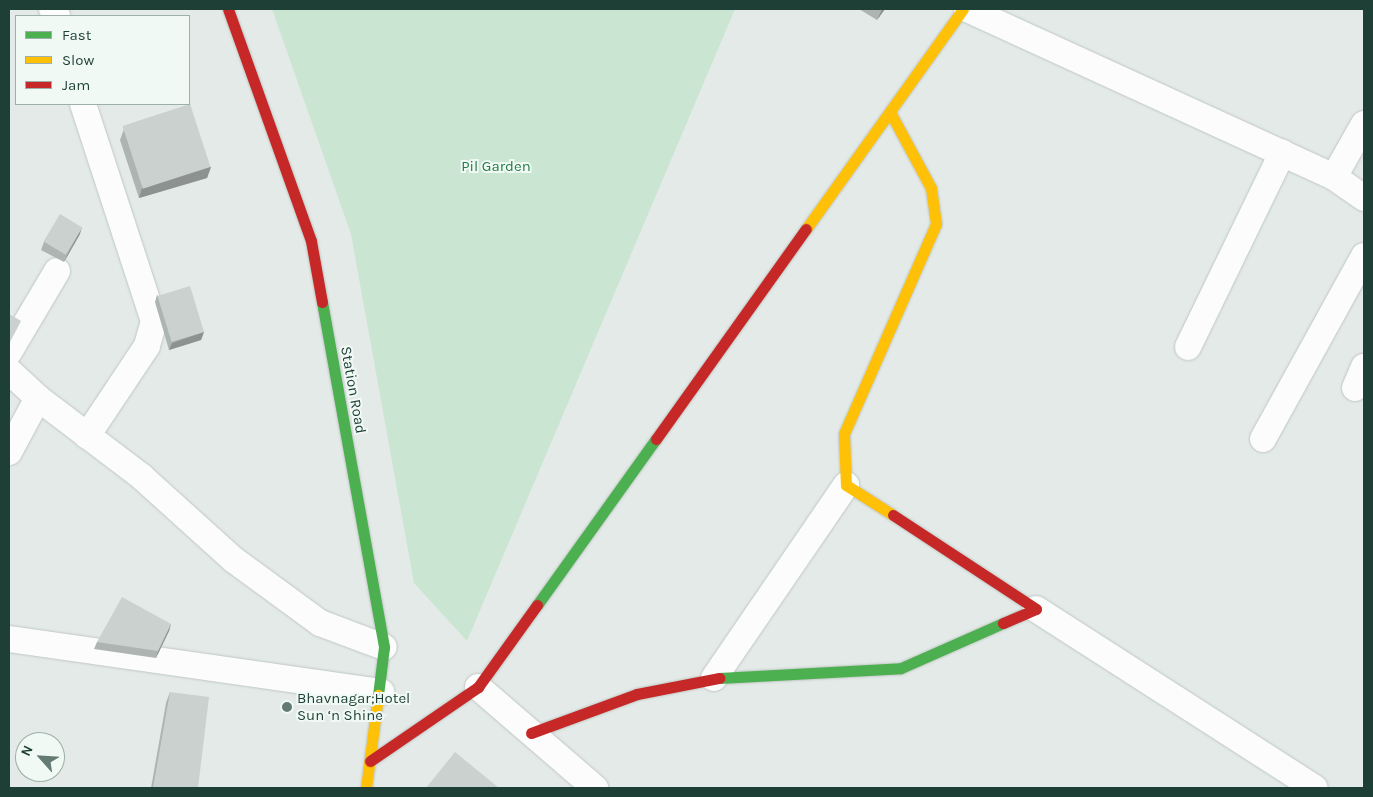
<!DOCTYPE html>
<meta charset="utf-8">
<style>
body{margin:0}
#map{position:relative;width:1373px;height:797px;overflow:hidden;background:#e3eae7;font-family:Karla,sans-serif}
div>[style]{position:absolute}
.green>*{inset:0;background:#cae5d2}
.roads{filter:drop-shadow(0 0 1px #c0c7c4) drop-shadow(0 0 1px #c0c7c4)}
.street>*{height:26px;margin:-13px;padding:0 13px;transform-origin:13px;border-radius:13px;background:#fbfcfb}
.fast>*{height:11px;margin:-5.5px;padding:0 5.5px;transform-origin:5.5px;border-radius:5.5px;background:#4caf50}
.slow>*{height:11px;margin:-5.5px;padding:0 5.5px;transform-origin:5.5px;border-radius:5.5px;background:#ffc107}
.jam>*{height:11px;margin:-5.5px;padding:0 5.5px;transform-origin:5.5px;border-radius:5.5px;background:#c62828}
.wall>*{inset:0;background:#aeb4b1}
.shaded-wall>*{inset:0;background:#8d9290}
.building>*{inset:0;background:#cad1ce;transform-origin:0 0}
.dots>*{width:14px;height:14px;translate:-50% -50%;box-sizing:border-box;border:2px solid #f0f9f4;border-radius:50%}
span{translate:-50% -50%;white-space:nowrap;text-align:center;line-height:1.15;-webkit-text-stroke:4px #f0f9f4;paint-order:stroke}
.park-label{font-size:15px;color:#247b44}
.street-label{font-size:15px;color:#1e3f36}
.poi-label{font-size:15px;color:#1e3f36}
.left{translate:0 -50%;text-align:left}
.frame{position:absolute;inset:0;border:10px solid #1e3f36;pointer-events:none}
.legend{position:absolute;left:15px;top:15px;width:175px;height:90px;box-sizing:border-box;background:#f0f9f4;border:1px solid #9cafa8;margin:0;padding:6px 9px;list-style:none;font-size:15px;color:#1e3f36}
.legend li{display:flex;align-items:center;gap:10px;height:25px}
.legend b{width:25px;border:1px solid #9cafa8}
.north{position:absolute;left:15px;top:732px;width:50px;height:50px;box-sizing:border-box;background:#f0f9f4;border:1px solid #9cafa8;border-radius:50%;rotate:296deg;font-size:14px;font-weight:700;line-height:20px;text-align:center;color:#1e3f36}
.north::after{content:'';display:block;margin:auto;width:18px;height:22px;background:#637b74;clip-path:polygon(50% 0,100% 100%,50% 72%,0 100%)}
</style>
<div id="map">
<div class="green">
<i style="clip-path:polygon(272px 9px,735px 9px,467px 641px,414px 583px,351px 234px)"></i>
</div>
<div class="roads">
<div class="street">
<i style="left:52px;top:9px;width:9px;rotate:54deg"></i>
<i style="left:967px;top:9px;width:404px;rotate:24.6deg"></i>
<i style="left:1334px;top:177px;width:61px;rotate:-60.5deg"></i>
<i style="left:83px;top:104px;width:228px;rotate:71.9deg"></i>
<i style="left:154px;top:321px;width:26px;rotate:106deg"></i>
<i style="left:147px;top:346px;width:108px;rotate:123.7deg"></i>
<i style="left:1334px;top:177px;width:37px;rotate:35deg"></i>
<i style="left:1188px;top:347px;width:216px;rotate:-64.1deg"></i>
<i style="left:9px;top:352px;width:94px;rotate:-59.3deg"></i>
<i style="left:9px;top:371px;width:40px;rotate:43deg"></i>
<i style="left:1355px;top:388px;width:23px;rotate:-67deg"></i>
<i style="left:1263px;top:439px;width:209px;rotate:-61.1deg"></i>
<i style="left:9px;top:452px;width:61px;rotate:-61.8deg"></i>
<i style="left:38px;top:398px;width:131px;rotate:37.2deg"></i>
<i style="left:142px;top:477px;width:124px;rotate:42.1deg"></i>
<i style="left:234px;top:560px;width:107px;rotate:36.2deg"></i>
<i style="left:320px;top:623px;width:68px;rotate:20.6deg"></i>
<i style="left:1036px;top:609px;width:331px;rotate:32.7deg"></i>
<i style="left:9px;top:639px;width:376px;rotate:8.1deg"></i>
<i style="left:714px;top:678px;width:234px;rotate:-55.6deg"></i>
<i style="left:478px;top:687px;width:155px;rotate:40.8deg"></i>
</div>
<div class="fast">
<i style="left:322px;top:302px;width:351px;rotate:79.8deg"></i>
<i style="left:384px;top:647px;width:48px;rotate:97.1deg"></i>
<i style="left:537px;top:605px;width:204px;rotate:-54.4deg"></i>
<i style="left:719px;top:678px;width:182px;rotate:-3.1deg"></i>
<i style="left:901px;top:668px;width:111px;rotate:-23.8deg"></i>
</div>
<div class="slow">
<i style="left:890px;top:112px;width:86px;rotate:61.7deg"></i>
<i style="left:931px;top:188px;width:36px;rotate:82deg"></i>
<i style="left:936px;top:224px;width:229px;rotate:113.7deg"></i>
<i style="left:844px;top:434px;width:51px;rotate:87.8deg"></i>
<i style="left:846px;top:485px;width:56px;rotate:32.6deg"></i>
<i style="left:806px;top:229px;width:270px;rotate:-54.5deg"></i>
<i style="left:366px;top:788px;width:94px;rotate:-82.6deg"></i>
</div>
<div class="jam">
<i style="left:228px;top:9px;width:246px;rotate:70.3deg"></i>
<i style="left:311px;top:241px;width:62px;rotate:79.8deg"></i>
<i style="left:656px;top:439px;width:258px;rotate:-54.5deg"></i>
<i style="left:893px;top:515px;width:171px;rotate:33.3deg"></i>
<i style="left:1036px;top:609px;width:36px;rotate:157deg"></i>
<i style="left:531px;top:733px;width:113px;rotate:-20.2deg"></i>
<i style="left:637px;top:694px;width:84px;rotate:-11deg"></i>
<i style="left:370px;top:761px;width:131px;rotate:-34.4deg"></i>
<i style="left:478px;top:687px;width:101px;rotate:-54.3deg"></i>
</div>
</div>
<div class="wall">
<i style="clip-path:polygon(859px 9px,885px 9px,877px 20px)"></i>
<i style="clip-path:polygon(124px 129px,211px 167px,207px 178px,139px 198px,120px 140px)"></i>
<i style="clip-path:polygon(80px 234px,64px 262px,41px 250px,44px 242px)"></i>
<i style="clip-path:polygon(157px 295px,204px 332px,201px 340px,169px 350px,155px 302px)"></i>
<i style="clip-path:polygon(171px 624px,169px 631px,156px 658px,94px 649px,97px 642px)"></i>
<i style="clip-path:polygon(170px 692px,198px 788px,151px 788px,166px 703px)"></i>
</div>
<div class="shaded-wall">
<i style="clip-path:polygon(882px 9px,885px 9px,877px 20px)"></i>
<i style="clip-path:polygon(211px 167px,207px 178px,139px 198px,142px 188px)"></i>
<i style="clip-path:polygon(82px 227px,80px 234px,64px 262px,67px 255px)"></i>
<i style="clip-path:polygon(204px 332px,201px 340px,169px 350px,172px 343px)"></i>
<i style="clip-path:polygon(171px 624px,169px 631px,156px 658px,158px 651px)"></i>
</div>
<div class="building">
<i style="left:190px;top:104px;width:66px;height:71px;rotate:72deg"></i>
<i style="left:60px;top:214px;width:26px;height:32px;rotate:31deg"></i>
<i style="left:190px;top:286px;width:48px;height:34px;rotate:73deg"></i>
<i style="clip-path:polygon(9px 314px,21px 321px,9px 344px)"></i>
<i style="clip-path:polygon(122px 597px,171px 624px,158px 651px,97px 642px)"></i>
<i style="clip-path:polygon(170px 692px,209px 697px,198px 788px,153px 788px)"></i>
<i style="clip-path:polygon(455px 752px,499px 788px,426px 788px)"></i>
</div>
<div class="dots">
<i style="left:287px;top:707px;background:#637b74"></i>
</div>
<div class="park-label">
<span style="left:496px;top:167px">Pil Garden</span>
</div>
<div class="street-label">
<span style="left:353px;top:390px;rotate:80deg">Station Road</span>
</div>
<div class="poi-label">
<span class="left" style="left:297px;top:707px">Bhavnagar;Hotel<br>Sun ‘n Shine</span>
</div>
<div class="frame"></div>
<ul class="legend">
<li><b style="height:6px;background:#4caf50"></b>Fast</li>
<li><b style="height:6px;background:#ffc107"></b>Slow</li>
<li><b style="height:6px;background:#c62828"></b>Jam</li>
</ul>
<div class="north">N</div>
</div>
